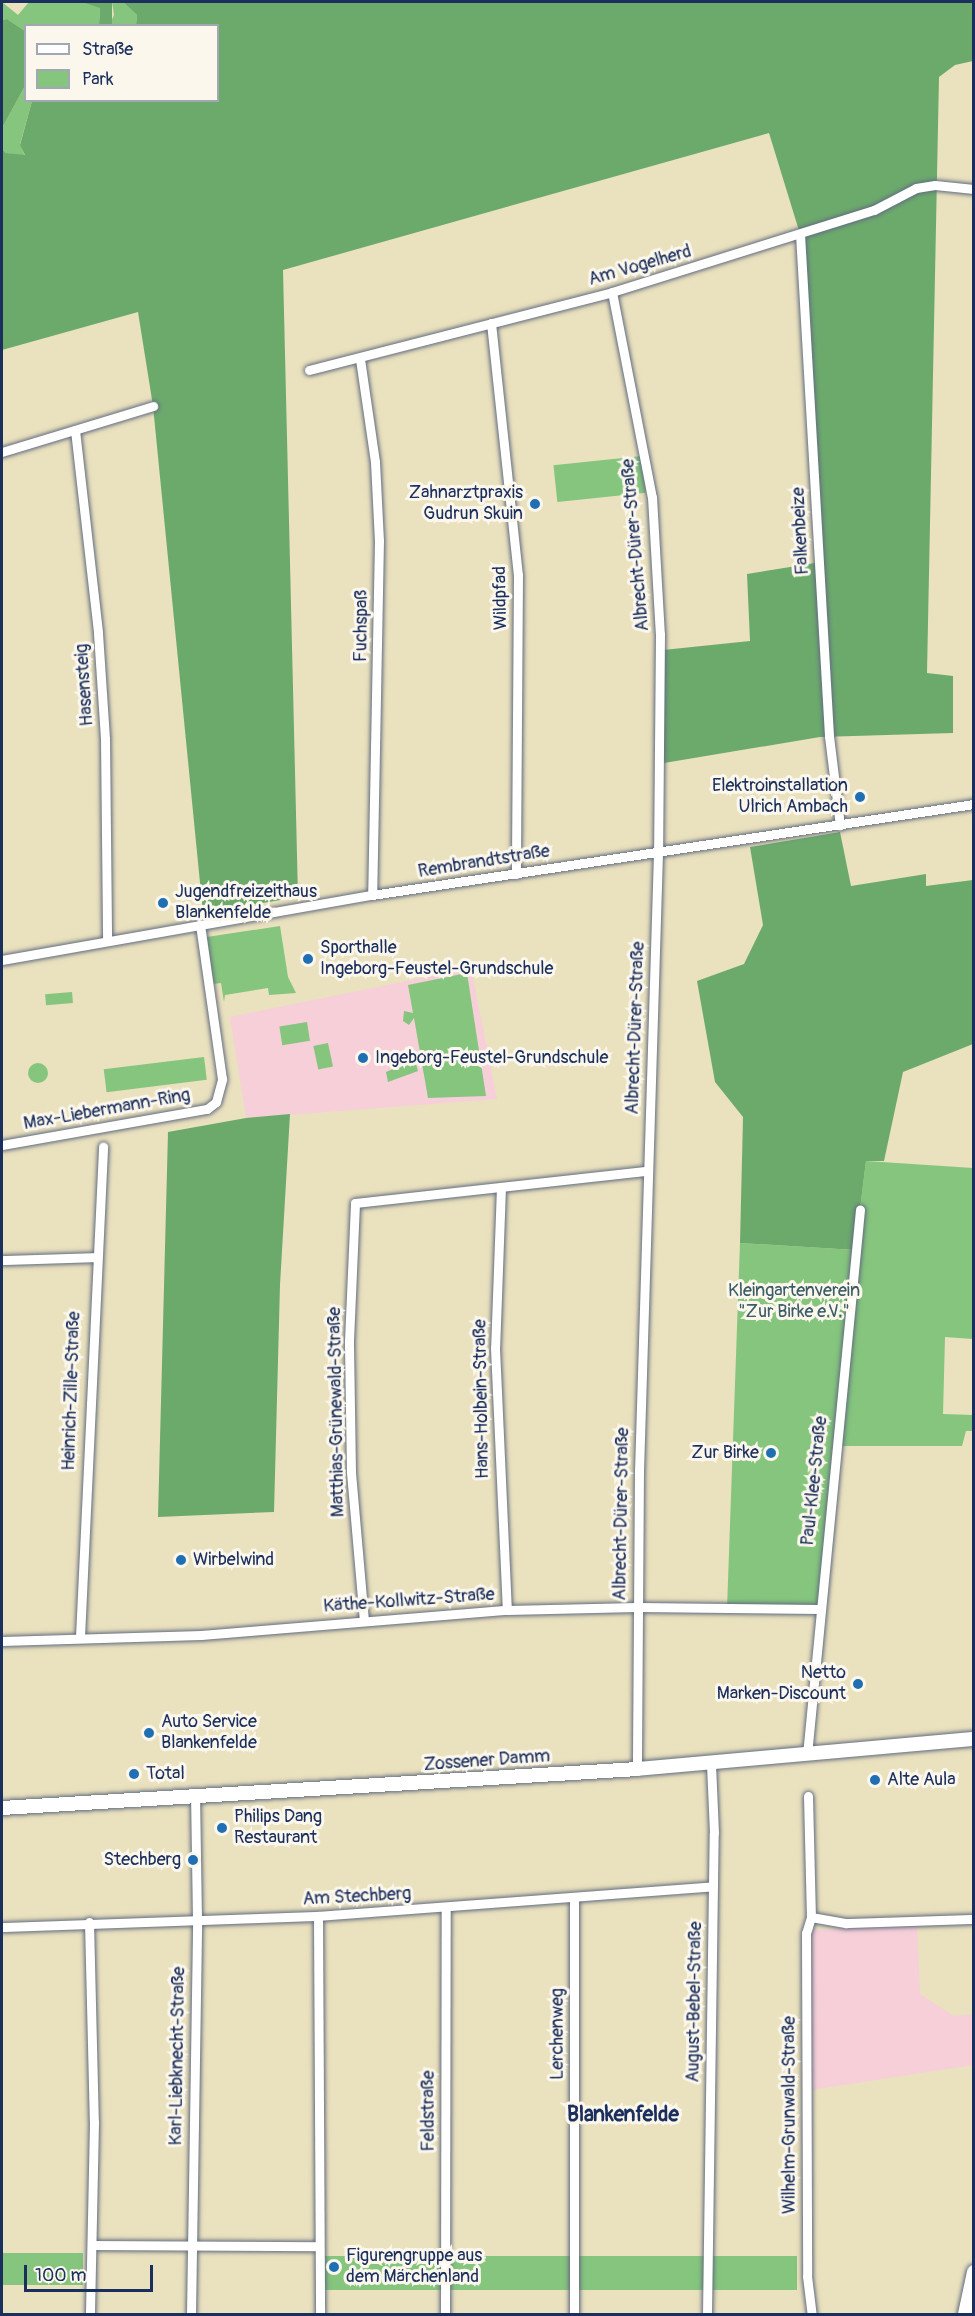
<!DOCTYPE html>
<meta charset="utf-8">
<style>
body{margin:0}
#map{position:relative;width:975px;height:2316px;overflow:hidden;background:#eae1be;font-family:Pangolin,sans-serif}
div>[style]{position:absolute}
.built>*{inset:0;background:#f6cfd8}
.green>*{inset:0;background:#85c57d;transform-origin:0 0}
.round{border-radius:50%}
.forest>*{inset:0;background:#6caa6c}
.roads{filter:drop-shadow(0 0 2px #636d80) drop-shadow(0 0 2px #636d80)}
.minor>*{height:9px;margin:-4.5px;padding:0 4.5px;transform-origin:4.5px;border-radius:4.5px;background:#fff}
.secondary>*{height:14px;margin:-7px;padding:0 7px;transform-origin:7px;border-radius:7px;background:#fff}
.dots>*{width:16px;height:16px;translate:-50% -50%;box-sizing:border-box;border:3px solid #fbf7ec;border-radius:50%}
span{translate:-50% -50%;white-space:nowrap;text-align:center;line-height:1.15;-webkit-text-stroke:6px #fbf7ec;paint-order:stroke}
.street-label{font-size:18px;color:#1b2f5e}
.poi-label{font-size:18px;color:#1b2f5e}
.right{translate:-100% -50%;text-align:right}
.left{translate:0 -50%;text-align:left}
.park-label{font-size:18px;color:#3b5c67}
.quarter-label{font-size:21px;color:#1b2f5e;font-weight:700}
.frame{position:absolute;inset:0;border:3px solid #1b2f5e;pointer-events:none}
.legend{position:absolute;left:24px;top:24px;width:195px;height:78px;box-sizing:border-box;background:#fbf7ec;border:2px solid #a1a7b3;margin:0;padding:8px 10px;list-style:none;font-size:18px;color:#1b2f5e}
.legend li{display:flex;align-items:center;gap:12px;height:30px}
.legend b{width:30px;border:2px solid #a1a7b3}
.scale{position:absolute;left:24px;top:2265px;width:129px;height:27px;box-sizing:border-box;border:3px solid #1b2f5e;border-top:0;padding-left:8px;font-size:18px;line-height:21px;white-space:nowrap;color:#1b2f5e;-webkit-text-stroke:4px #fbf7ec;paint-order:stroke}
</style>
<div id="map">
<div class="built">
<i style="clip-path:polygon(471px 968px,497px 1099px,246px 1118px,230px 1017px)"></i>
<i style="clip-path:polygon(917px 1926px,920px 1994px,954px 2016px,973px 2014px,973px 2065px,811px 2090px,812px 1930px)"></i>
</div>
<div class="green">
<i style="clip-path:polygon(2px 2px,18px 15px,29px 2px,95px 3px,100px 8px,99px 25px,26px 26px,25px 31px,7px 19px,2px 20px)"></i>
<i style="clip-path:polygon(112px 2px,123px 2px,137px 15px,136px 25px,109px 26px,114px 15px)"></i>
<i style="clip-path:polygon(25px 86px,26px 100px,32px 101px,20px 144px,25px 156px,6px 153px,2px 149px,2px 128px)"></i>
<i style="left:642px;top:456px;width:37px;height:89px;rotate:84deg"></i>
<i style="clip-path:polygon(280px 926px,288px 977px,296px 993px,269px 995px,268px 988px,225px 995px,224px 1002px,221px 983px,213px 984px,207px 937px)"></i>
<i style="clip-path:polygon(467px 973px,486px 1096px,428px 1098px,414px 1018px,409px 1025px,403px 1021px,404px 1011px,413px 1013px,408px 985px)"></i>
<i style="left:72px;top:992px;width:11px;height:27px;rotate:85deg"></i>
<i style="left:307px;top:1022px;width:19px;height:28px;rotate:81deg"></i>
<i style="left:328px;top:1043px;width:24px;height:15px;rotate:78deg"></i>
<i style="clip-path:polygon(413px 1053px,418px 1071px,388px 1082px,386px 1072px,400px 1066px,400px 1055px)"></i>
<i style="left:204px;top:1057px;width:23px;height:101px;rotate:83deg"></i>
<i class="round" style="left:28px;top:1063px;width:20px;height:20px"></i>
<i style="clip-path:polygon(866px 1161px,973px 1168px,973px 1339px,945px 1337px,943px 1414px,973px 1415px,973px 1431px,966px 1431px,962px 1446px,835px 1446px,819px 1609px,727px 1609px,740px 1243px,855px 1250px)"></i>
<i style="left:2px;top:2253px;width:81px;height:32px"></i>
<i style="left:324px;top:2256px;width:473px;height:34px"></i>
</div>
<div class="forest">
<i style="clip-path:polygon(82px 2px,112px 2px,112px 25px,99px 25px,100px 8px)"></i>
<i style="clip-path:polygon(123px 2px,973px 2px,973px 61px,955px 65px,939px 77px,927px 673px,953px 676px,953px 733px,820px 737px,664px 763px,663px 650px,750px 641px,747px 574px,815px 563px,800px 234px,769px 133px,283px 270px,298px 897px,203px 913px,153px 406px,138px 312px,2px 350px,2px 149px,6px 153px,25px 155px,20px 145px,32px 101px,218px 100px,218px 26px,136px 25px,137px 15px)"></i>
<i style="clip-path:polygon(7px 19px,25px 31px,25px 86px,2px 128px,2px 20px)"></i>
<i style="clip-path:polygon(840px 832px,851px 886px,926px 874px,926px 886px,973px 880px,973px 1044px,903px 1072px,884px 1161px,866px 1161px,855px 1250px,740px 1243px,743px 1117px,715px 1082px,697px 981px,744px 964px,763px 925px,750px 847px)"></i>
<i style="clip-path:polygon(290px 1114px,280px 1285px,274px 1512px,158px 1517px,168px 1132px,246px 1118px)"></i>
</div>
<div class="roads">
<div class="minor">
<i style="left:800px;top:234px;width:503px;rotate:86.69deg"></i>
<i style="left:829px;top:736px;width:90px;rotate:83deg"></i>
<i style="left:612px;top:292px;width:209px;rotate:79deg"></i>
<i style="left:652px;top:497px;width:137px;rotate:86.7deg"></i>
<i style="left:660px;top:634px;width:219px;rotate:90.5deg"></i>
<i style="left:658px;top:853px;width:617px;rotate:91.76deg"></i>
<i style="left:639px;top:1470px;width:299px;rotate:90.4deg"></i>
<i style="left:491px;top:323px;width:253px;rotate:83.9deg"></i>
<i style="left:518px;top:575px;width:299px;rotate:90.4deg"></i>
<i style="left:360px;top:359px;width:104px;rotate:81.7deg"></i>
<i style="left:375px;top:462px;width:78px;rotate:87.1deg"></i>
<i style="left:379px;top:540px;width:355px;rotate:91.1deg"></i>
<i style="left:309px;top:370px;width:313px;rotate:-14.4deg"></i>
<i style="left:612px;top:292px;width:275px;rotate:-17.4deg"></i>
<i style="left:874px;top:210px;width:47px;rotate:-27.6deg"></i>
<i style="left:916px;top:188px;width:19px;rotate:-9deg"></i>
<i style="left:935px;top:185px;width:39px;rotate:6deg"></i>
<i style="left:75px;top:430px;width:204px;rotate:83.5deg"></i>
<i style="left:98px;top:633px;width:106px;rotate:86.2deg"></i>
<i style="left:105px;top:739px;width:200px;rotate:89.4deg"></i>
<i style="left:2px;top:452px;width:158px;rotate:-16.9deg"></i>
<i style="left:2px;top:960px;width:376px;rotate:-10deg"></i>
<i style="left:372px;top:895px;width:609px;rotate:-8.6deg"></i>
<i style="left:2px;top:1145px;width:208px;rotate:-10deg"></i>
<i style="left:207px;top:1109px;width:11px;rotate:-38deg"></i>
<i style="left:216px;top:1102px;width:24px;rotate:-75deg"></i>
<i style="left:222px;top:1079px;width:156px;rotate:-98.1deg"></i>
<i style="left:501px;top:1187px;width:161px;rotate:92.1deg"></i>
<i style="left:495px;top:1348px;width:262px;rotate:87.4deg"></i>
<i style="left:2px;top:1260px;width:93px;rotate:-1.8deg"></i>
<i style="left:364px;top:1621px;width:150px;rotate:-95deg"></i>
<i style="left:351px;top:1472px;width:131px;rotate:-90.9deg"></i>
<i style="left:349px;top:1341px;width:138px;rotate:-87.5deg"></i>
<i style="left:355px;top:1203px;width:294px;rotate:-6.3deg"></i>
<i style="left:80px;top:1637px;width:491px;rotate:-87.3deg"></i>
<i style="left:2px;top:1641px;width:199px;rotate:-1.7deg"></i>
<i style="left:201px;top:1635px;width:307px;rotate:-4.7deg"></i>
<i style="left:507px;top:1610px;width:130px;rotate:-1.3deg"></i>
<i style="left:637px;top:1607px;width:182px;rotate:0.6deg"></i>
<i style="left:807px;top:1755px;width:548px;rotate:-84.45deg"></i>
<i style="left:808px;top:1796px;width:121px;rotate:88.6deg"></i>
<i style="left:811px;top:1917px;width:17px;rotate:107deg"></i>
<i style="left:806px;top:1933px;width:343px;rotate:89.8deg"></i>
<i style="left:807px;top:2276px;width:38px;rotate:83deg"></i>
<i style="left:318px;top:1916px;width:398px;rotate:89.7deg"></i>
<i style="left:811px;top:1917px;width:36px;rotate:10deg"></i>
<i style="left:846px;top:1923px;width:128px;rotate:-1.8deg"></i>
<i style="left:89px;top:1922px;width:200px;rotate:88.6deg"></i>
<i style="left:94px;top:2122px;width:192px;rotate:91.2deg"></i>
<i style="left:2px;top:1927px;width:316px;rotate:-2deg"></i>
<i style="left:318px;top:1916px;width:396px;rotate:-4.3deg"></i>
<i style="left:93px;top:2245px;width:226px;rotate:0.3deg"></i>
<i style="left:191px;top:2314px;width:394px;rotate:-89.1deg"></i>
<i style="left:197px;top:1920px;width:123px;rotate:-90.9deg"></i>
<i style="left:445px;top:2314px;width:406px;rotate:-89.9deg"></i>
<i style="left:574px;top:2314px;width:416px;rotate:-90deg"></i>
<i style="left:707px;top:2314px;width:481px;rotate:-89.2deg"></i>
<i style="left:714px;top:1833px;width:70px;rotate:-92.5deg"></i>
</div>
<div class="secondary">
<i style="left:2px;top:1808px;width:636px;rotate:-3.51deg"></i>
<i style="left:637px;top:1769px;width:338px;rotate:-5.1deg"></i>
<i style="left:965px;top:2314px;width:43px;rotate:-77.9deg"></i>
</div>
</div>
<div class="dots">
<i style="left:535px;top:504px;background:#1f6fb2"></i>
<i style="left:860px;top:797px;background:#1f6fb2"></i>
<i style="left:163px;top:903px;background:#1f6fb2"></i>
<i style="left:308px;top:959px;background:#1f6fb2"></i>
<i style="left:363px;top:1058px;background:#1f6fb2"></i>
<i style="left:771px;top:1453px;background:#1f6fb2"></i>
<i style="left:181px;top:1560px;background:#1f6fb2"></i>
<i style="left:858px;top:1684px;background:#1f6fb2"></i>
<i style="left:149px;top:1733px;background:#1f6fb2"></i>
<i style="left:134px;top:1774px;background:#1f6fb2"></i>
<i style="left:875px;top:1780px;background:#1f6fb2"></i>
<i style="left:222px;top:1828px;background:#1f6fb2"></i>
<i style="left:193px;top:1860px;background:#1f6fb2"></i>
<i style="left:334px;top:2267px;background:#1f6fb2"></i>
</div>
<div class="street-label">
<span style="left:640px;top:266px;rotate:-16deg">Am Vogelherd</span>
<span style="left:801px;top:531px;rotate:-93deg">Falkenbeize</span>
<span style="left:636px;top:545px;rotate:-95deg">Albrecht-Dürer-Straße</span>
<span style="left:501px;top:598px;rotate:-91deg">Wildpfad</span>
<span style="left:362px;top:626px;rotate:-89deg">Fuchspaß</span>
<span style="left:85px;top:685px;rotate:-94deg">Hasensteig</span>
<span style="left:484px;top:862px;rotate:-9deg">Rembrandtstraße</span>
<span style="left:636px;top:1028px;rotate:-88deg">Albrecht-Dürer-Straße</span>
<span style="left:107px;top:1110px;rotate:-10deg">Max-Liebermann-Ring</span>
<span style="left:72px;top:1391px;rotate:-88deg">Heinrich-Zille-Straße</span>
<span style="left:482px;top:1399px;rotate:-91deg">Hans-Holbein-Straße</span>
<span style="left:337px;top:1412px;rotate:-91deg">Matthias-Grünewald-Straße</span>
<span style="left:815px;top:1481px;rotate:-84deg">Paul-Klee-Straße</span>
<span style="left:622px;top:1514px;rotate:-89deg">Albrecht-Dürer-Straße</span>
<span style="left:409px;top:1601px;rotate:-4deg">Käthe-Kollwitz-Straße</span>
<span style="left:487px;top:1761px;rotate:-4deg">Zossener Damm</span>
<span style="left:357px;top:1897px;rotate:-3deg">Am Stechberg</span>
<span style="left:695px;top:2002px;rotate:-89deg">August-Bebel-Straße</span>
<span style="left:558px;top:2034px;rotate:-90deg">Lerchenweg</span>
<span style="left:178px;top:2056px;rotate:-89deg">Karl-Liebknecht-Straße</span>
<span style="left:429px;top:2111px;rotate:-90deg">Feldstraße</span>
<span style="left:790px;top:2115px;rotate:-90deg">Wilhelm-Grunwald-Straße</span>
</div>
<div class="poi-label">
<span class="right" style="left:523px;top:504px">Zahnarztpraxis<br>Gudrun Skuin</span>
<span class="right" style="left:848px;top:797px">Elektroinstallation<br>Ulrich Ambach</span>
<span class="left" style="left:175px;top:903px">Jugendfreizeithaus<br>Blankenfelde</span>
<span class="left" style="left:320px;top:959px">Sporthalle<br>Ingeborg-Feustel-Grundschule</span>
<span class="left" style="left:375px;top:1058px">Ingeborg-Feustel-Grundschule</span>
<span class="right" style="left:759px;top:1453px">Zur Birke</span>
<span class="left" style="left:193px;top:1560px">Wirbelwind</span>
<span class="right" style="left:846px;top:1684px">Netto<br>Marken-Discount</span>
<span class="left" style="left:161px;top:1733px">Auto Service<br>Blankenfelde</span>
<span class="left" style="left:146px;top:1774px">Total</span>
<span class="left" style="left:887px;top:1780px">Alte Aula</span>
<span class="left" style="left:234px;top:1828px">Philips Dang<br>Restaurant</span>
<span class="right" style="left:181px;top:1860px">Stechberg</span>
<span class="left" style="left:346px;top:2267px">Figurengruppe aus<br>dem Märchenland</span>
</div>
<div class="park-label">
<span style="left:794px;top:1302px">Kleingartenverein<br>"Zur Birke e.V."</span>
</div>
<div class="quarter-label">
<span style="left:623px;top:2115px">Blankenfelde</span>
</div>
<div class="frame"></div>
<ul class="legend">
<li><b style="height:8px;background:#fff"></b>Straße</li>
<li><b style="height:16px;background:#85c57d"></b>Park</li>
</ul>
<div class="scale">100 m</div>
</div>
